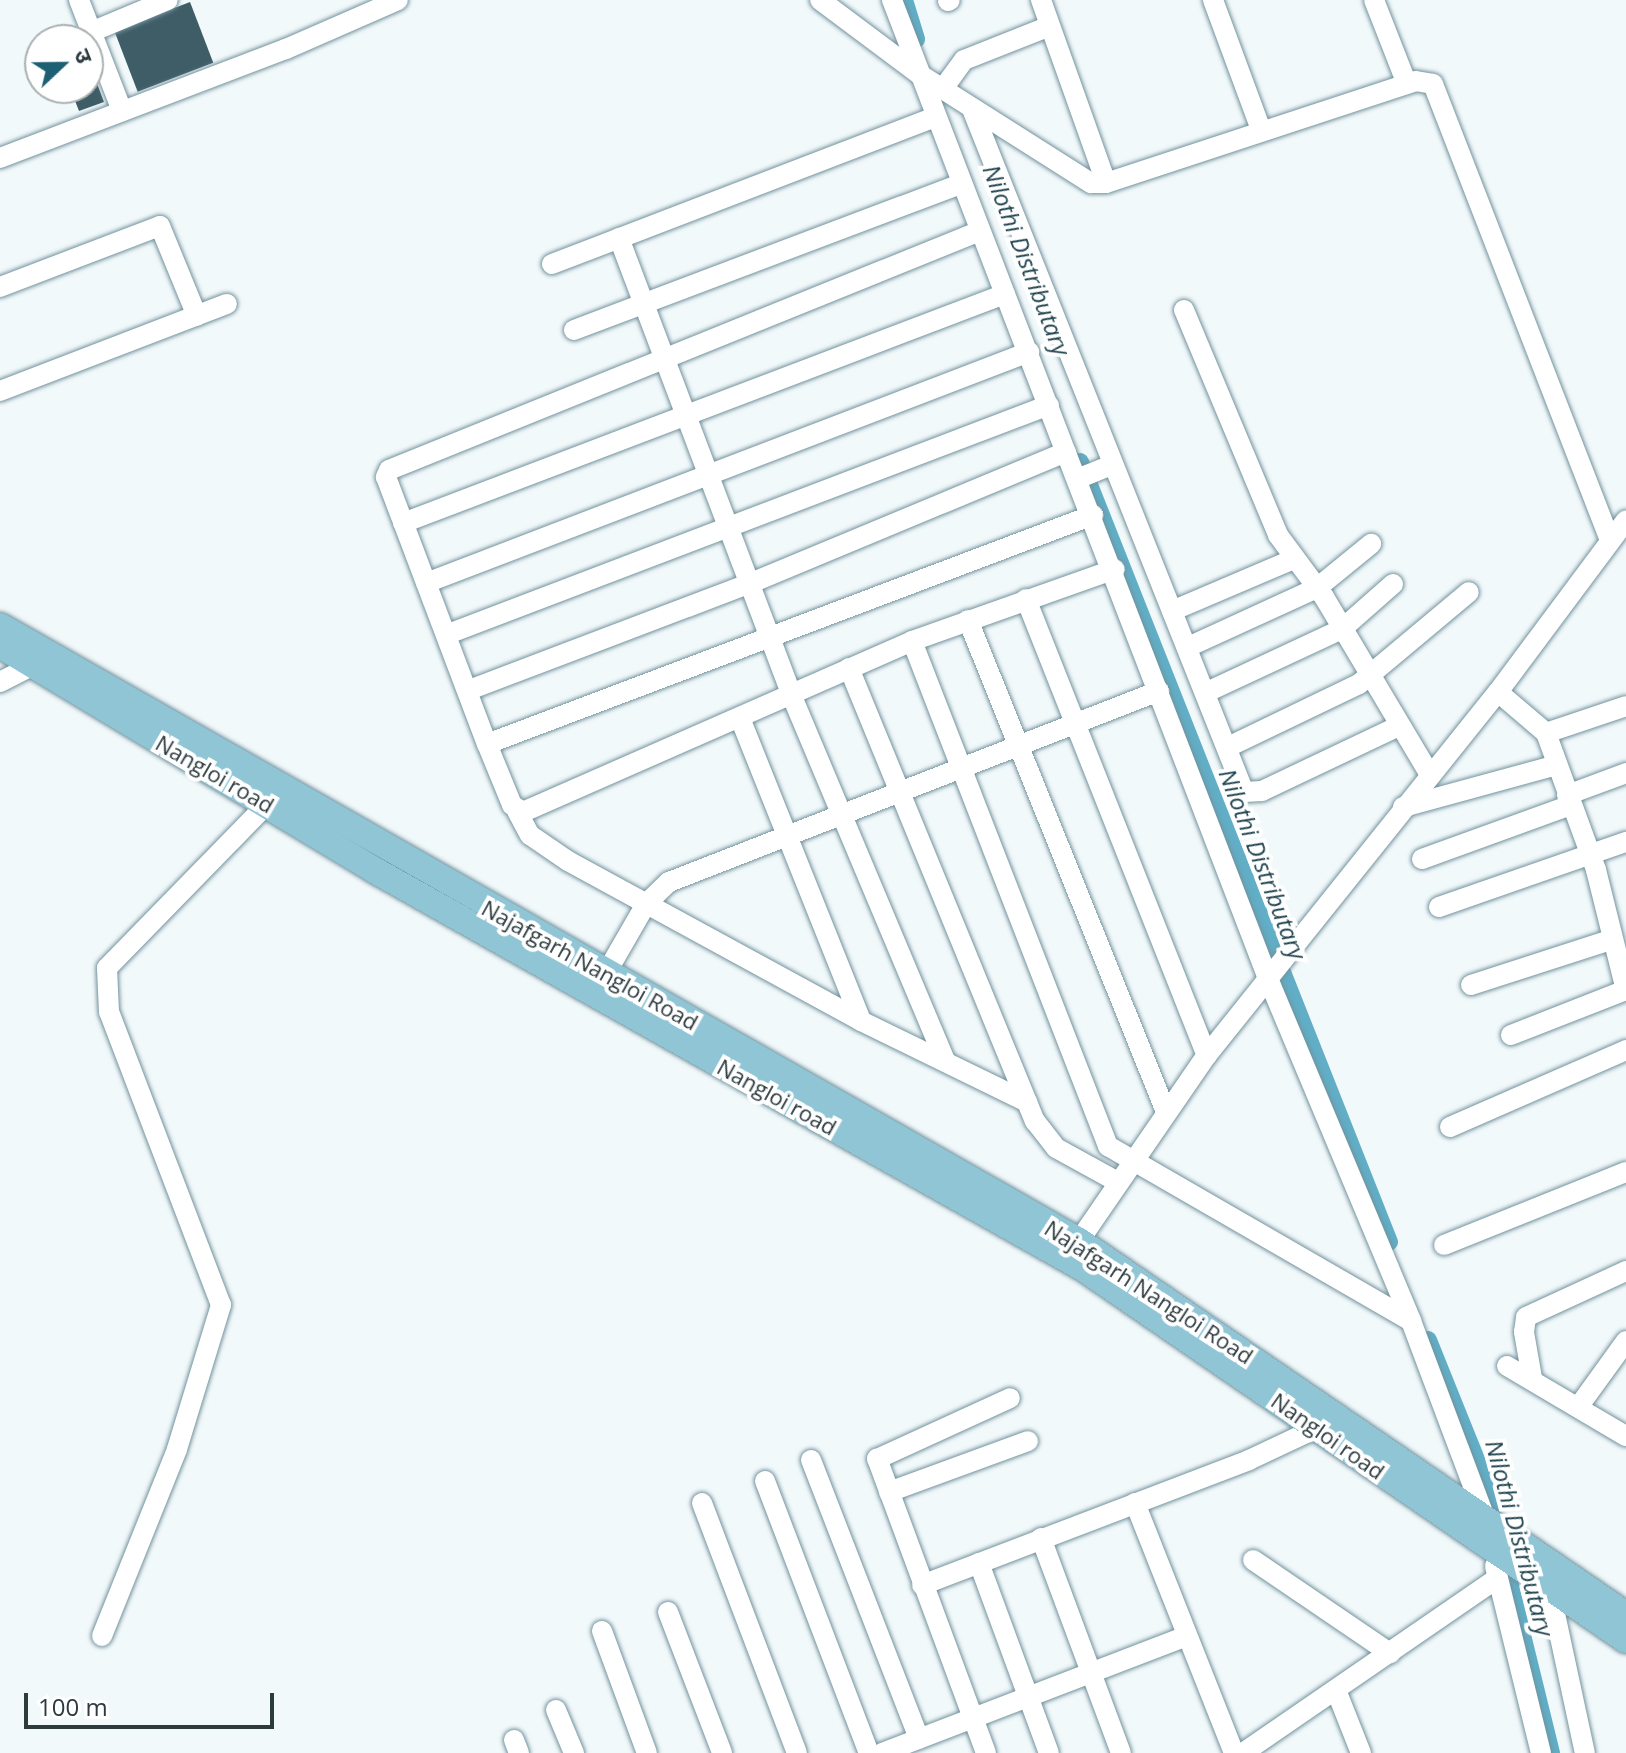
<!DOCTYPE html>
<meta charset="utf-8">
<style>
body{margin:0}
#map{position:relative;width:1626px;height:1753px;overflow:hidden;background:#f2f9fb;font-family:"Open Sans","Noto Sans Devanagari",sans-serif}
div>[style]{position:absolute}
.canal>*{height:18px;margin:-9px;padding:0 9px;transform-origin:9px;border-radius:9px;background:#61aec6}
.building>*{inset:0;background:#3f5d67;transform-origin:0 0}
.roads{filter:drop-shadow(0 0 2px #72929d) drop-shadow(0 0 2px #72929d)}
.minor>*{height:20px;margin:-10px;padding:0 10px;transform-origin:10px;border-radius:10px;background:#fff}
.major>*{height:26px;margin:-13px;padding:0 13px;transform-origin:13px;border-radius:13px;background:#8fc5d5}
span{translate:-50% -50%;white-space:nowrap;text-align:center;line-height:1.15;-webkit-text-stroke:8px #fff;paint-order:stroke}
.street-label{font-size:22px;color:#2d3b3f}
.water-label{font-size:24px;color:#20444f;font-style:italic}
.north{position:absolute;left:24px;top:24px;width:80px;height:80px;box-sizing:border-box;background:#fff;border:2px solid #abb1b2;border-radius:50%;rotate:68deg;font-size:22px;font-weight:700;line-height:32px;text-align:center;color:#2d3b3f}
.north::after{content:'';display:block;margin:auto;width:28px;height:36px;background:#1d6074;clip-path:polygon(50% 0,100% 100%,50% 72%,0 100%)}
.scale{position:absolute;left:24px;top:1693px;width:250px;height:36px;box-sizing:border-box;border:4px solid #2d3b3f;border-top:0;padding-left:10px;font-size:24px;line-height:28px;white-space:nowrap;color:#2d3b3f;-webkit-text-stroke:6px #fff;paint-order:stroke}
</style>
<div id="map">
<div class="canal">
<i style="left:904px;top:0;width:41px;rotate:72.9deg"></i>
<i style="left:1080px;top:462px;width:839px;rotate:68.39deg"></i>
<i style="left:1428px;top:1340px;width:142px;rotate:68.1deg"></i>
<i style="left:1481px;top:1472px;width:48px;rotate:75.4deg"></i>
<i style="left:1509px;top:1582px;width:176px;rotate:76.2deg"></i>
</div>
<div class="building">
<i style="left:190px;top:2px;width:65px;height:81px;rotate:69deg"></i>
<i style="clip-path:polygon(88px 59px,104px 102px,79px 111px,70px 88px,88px 88px)"></i>
</div>
<div class="roads">
<div class="minor">
<i style="left:79px;top:0;width:119px;rotate:68.8deg"></i>
<i style="left:820px;top:0;width:124px;rotate:36.8deg"></i>
<i style="left:919px;top:74px;width:204px;rotate:32.4deg"></i>
<i style="left:1091px;top:183px;width:15px"></i>
<i style="left:1106px;top:183px;width:326px;rotate:-18.2deg"></i>
<i style="left:1416px;top:81px;width:17px;rotate:10deg"></i>
<i style="left:1433px;top:84px;width:486px;rotate:68.8deg"></i>
<i style="left:892px;top:0;width:1046px;rotate:68.98deg"></i>
<i style="left:1267px;top:976px;width:374px;rotate:67.3deg"></i>
<i style="left:1411px;top:1321px;width:214px;rotate:69.4deg"></i>
<i style="left:1041px;top:0;width:194px;rotate:70.4deg"></i>
<i style="left:1213px;top:0;width:139px;rotate:69.7deg"></i>
<i style="left:1374px;top:0;width:90px;rotate:68.6deg"></i>
<i style="left:948px;top:1px;width:2px;rotate:-27deg"></i>
<i style="left:91px;top:32px;width:83px;rotate:-22.6deg"></i>
<i style="left:942px;top:90px;width:37px;rotate:-54deg"></i>
<i style="left:964px;top:60px;width:92px;rotate:-21.6deg"></i>
<i style="left:972px;top:109px;width:735px;rotate:68.29deg"></i>
<i style="left:1244px;top:792px;width:18px;rotate:-3deg"></i>
<i style="left:1262px;top:791px;width:152px;rotate:-25.4deg"></i>
<i style="left:0;top:158px;width:306px;rotate:-20.9deg"></i>
<i style="left:286px;top:49px;width:122px;rotate:-23.6deg"></i>
<i style="left:980px;top:231px;width:637px;rotate:157.98deg"></i>
<i style="left:389px;top:470px;width:8px;rotate:113deg"></i>
<i style="left:386px;top:477px;width:285px;rotate:69.3deg"></i>
<i style="left:487px;top:744px;width:66px;rotate:67.7deg"></i>
<i style="left:512px;top:805px;width:13px;rotate:32deg"></i>
<i style="left:523px;top:812px;width:425px;rotate:-23.7deg"></i>
<i style="left:912px;top:641px;width:215px;rotate:-19.5deg"></i>
<i style="left:619px;top:238px;width:487px;rotate:69.3deg"></i>
<i style="left:791px;top:694px;width:398px;rotate:67.2deg"></i>
<i style="left:552px;top:264px;width:410px;rotate:-21deg"></i>
<i style="left:0;top:287px;width:171px;rotate:-20.9deg"></i>
<i style="left:160px;top:226px;width:97px;rotate:67.7deg"></i>
<i style="left:1184px;top:310px;width:244px;rotate:67.3deg"></i>
<i style="left:1278px;top:535px;width:77px;rotate:53.4deg"></i>
<i style="left:1324px;top:597px;width:207px;rotate:59.2deg"></i>
<i style="left:574px;top:330px;width:415px;rotate:-20.7deg"></i>
<i style="left:0;top:391px;width:243px;rotate:-21deg"></i>
<i style="left:1077px;top:479px;width:38px;rotate:-22deg"></i>
<i style="left:403px;top:523px;width:644px;rotate:-20.83deg"></i>
<i style="left:426px;top:583px;width:646px;rotate:-20.96deg"></i>
<i style="left:1026px;top:599px;width:491px;rotate:68.4deg"></i>
<i style="left:1172px;top:611px;width:133px;rotate:-23.1deg"></i>
<i style="left:968px;top:620px;width:530px;rotate:68.08deg"></i>
<i style="left:448px;top:634px;width:643px;rotate:-20.86deg"></i>
<i style="left:912px;top:641px;width:542px;rotate:68.79deg"></i>
<i style="left:1108px;top:1146px;width:350px;rotate:30deg"></i>
<i style="left:1188px;top:647px;width:142px;rotate:-24.6deg"></i>
<i style="left:1317px;top:588px;width:70px;rotate:-39.2deg"></i>
<i style="left:849px;top:668px;width:490px;rotate:67.7deg"></i>
<i style="left:1035px;top:1121px;width:34px;rotate:52deg"></i>
<i style="left:1056px;top:1148px;width:68px;rotate:28.8deg"></i>
<i style="left:0;top:682px;width:38px;rotate:-27deg"></i>
<i style="left:34px;top:665px;width:9px;rotate:-63deg"></i>
<i style="left:469px;top:690px;width:302px;rotate:-20.8deg"></i>
<i style="left:751px;top:583px;width:341px;rotate:-22.6deg"></i>
<i style="left:1207px;top:692px;width:149px;rotate:-25deg"></i>
<i style="left:1342px;top:629px;width:68px;rotate:-41.4deg"></i>
<i style="left:1498px;top:692px;width:63px;rotate:40.5deg"></i>
<i style="left:1546px;top:733px;width:84px;rotate:-18.6deg"></i>
<i style="left:740px;top:718px;width:326px;rotate:68.2deg"></i>
<i style="left:1546px;top:733px;width:146px;rotate:69.9deg"></i>
<i style="left:1596px;top:870px;width:124px;rotate:76deg"></i>
<i style="left:487px;top:744px;width:648px;rotate:-20.7deg"></i>
<i style="left:1228px;top:747px;width:145px;rotate:-25.7deg"></i>
<i style="left:1359px;top:684px;width:143px;rotate:-39.9deg"></i>
<i style="left:1567px;top:795px;width:63px;rotate:-20.4deg"></i>
<i style="left:1403px;top:807px;width:160px;rotate:-15.3deg"></i>
<i style="left:517px;top:811px;width:27px;rotate:62deg"></i>
<i style="left:530px;top:835px;width:46px;rotate:34.4deg"></i>
<i style="left:568px;top:861px;width:334px;rotate:28.6deg"></i>
<i style="left:861px;top:1021px;width:185px;rotate:26deg"></i>
<i style="left:1422px;top:859px;width:158px;rotate:-19.9deg"></i>
<i style="left:1439px;top:907px;width:198px;rotate:-19.2deg"></i>
<i style="left:601px;top:982px;width:90px;rotate:-60deg"></i>
<i style="left:646px;top:904px;width:32px;rotate:-44deg"></i>
<i style="left:669px;top:882px;width:526px;rotate:-21.3deg"></i>
<i style="left:1471px;top:985px;width:146px;rotate:-17.9deg"></i>
<i style="left:1511px;top:1035px;width:123px;rotate:-21.4deg"></i>
<i style="left:1450px;top:1127px;width:192px;rotate:-23.6deg"></i>
<i style="left:1079px;top:1241px;width:226px;rotate:-55.5deg"></i>
<i style="left:1207px;top:1055px;width:465px;rotate:-51.3deg"></i>
<i style="left:1498px;top:692px;width:214px;rotate:-53.3deg"></i>
<i style="left:1444px;top:1245px;width:196px;rotate:-21.9deg"></i>
<i style="left:1507px;top:1366px;width:138px;rotate:30.5deg"></i>
<i style="left:1532px;top:1378px;width:47px;rotate:-99.9deg"></i>
<i style="left:1524px;top:1332px;width:15px;rotate:-82deg"></i>
<i style="left:1526px;top:1317px;width:110px;rotate:-24.7deg"></i>
<i style="left:1579px;top:1406px;width:80px;rotate:-54.1deg"></i>
<i style="left:811px;top:1460px;width:299px;rotate:68.8deg"></i>
<i style="left:765px;top:1481px;width:291px;rotate:69.1deg"></i>
<i style="left:889px;top:1492px;width:148px;rotate:-20.1deg"></i>
<i style="left:702px;top:1503px;width:267px;rotate:69.2deg"></i>
<i style="left:1135px;top:1503px;width:269px;rotate:68.4deg"></i>
<i style="left:1041px;top:1538px;width:229px;rotate:69.6deg"></i>
<i style="left:1253px;top:1560px;width:166px;rotate:34.2deg"></i>
<i style="left:979px;top:1563px;width:202px;rotate:69.8deg"></i>
<i style="left:1495px;top:1566px;width:193px;rotate:76.2deg"></i>
<i style="left:1548px;top:1581px;width:176px;rotate:77.9deg"></i>
<i style="left:922px;top:1585px;width:350px;rotate:-20.9deg"></i>
<i style="left:1249px;top:1460px;width:75px;rotate:-25.2deg"></i>
<i style="left:668px;top:1612px;width:151px;rotate:69deg"></i>
<i style="left:602px;top:1631px;width:130px;rotate:69.8deg"></i>
<i style="left:102px;top:1636px;width:201px;rotate:-68.1deg"></i>
<i style="left:177px;top:1449px;width:151px;rotate:-73deg"></i>
<i style="left:221px;top:1305px;width:314px;rotate:-110.9deg"></i>
<i style="left:109px;top:1012px;width:44px;rotate:-92.6deg"></i>
<i style="left:107px;top:968px;width:229px;rotate:-45.7deg"></i>
<i style="left:1336px;top:1690px;width:68px;rotate:68.4deg"></i>
<i style="left:556px;top:1710px;width:47px;rotate:67.3deg"></i>
<i style="left:514px;top:1740px;width:14px;rotate:69deg"></i>
<i style="left:882px;top:1753px;width:324px;rotate:-21deg"></i>
<i style="left:986px;top:1753px;width:314px;rotate:-110.3deg"></i>
<i style="left:877px;top:1459px;width:146px;rotate:-24.6deg"></i>
<i style="left:1243px;top:1753px;width:309px;rotate:-34.5deg"></i>
</div>
<div class="major">
<i style="left:0;top:626px;width:1242px;rotate:29.68deg"></i>
<i style="left:1079px;top:1241px;width:663px;rotate:34.36deg"></i>
<i style="left:0;top:645px;width:439px;rotate:31deg"></i>
<i style="left:376px;top:871px;width:811px;rotate:29.32deg"></i>
<i style="left:1083px;top:1268px;width:658px;rotate:34.41deg"></i>
</div>
</div>
<div class="street-label">
<span style="left:215px;top:774px;rotate:30deg">Nangloi road</span>
<span style="left:590px;top:965px;rotate:29deg">Najafgarh Nangloi Road</span>
<span style="left:777px;top:1097px;rotate:29deg">Nangloi road</span>
<span style="left:1149px;top:1292px;rotate:33deg">Najafgarh Nangloi Road</span>
<span style="left:1328px;top:1436px;rotate:35deg">Nangloi road</span>
</div>
<div class="water-label">
<span style="left:1027px;top:260px;rotate:69deg">Nilothi Distributary</span>
<span style="left:1263px;top:864px;rotate:69deg">Nilothi Distributary</span>
<span style="left:1520px;top:1538px;rotate:75deg">Nilothi Distributary</span>
</div>
<div class="north">उ</div>
<div class="scale">100 m</div>
</div>
